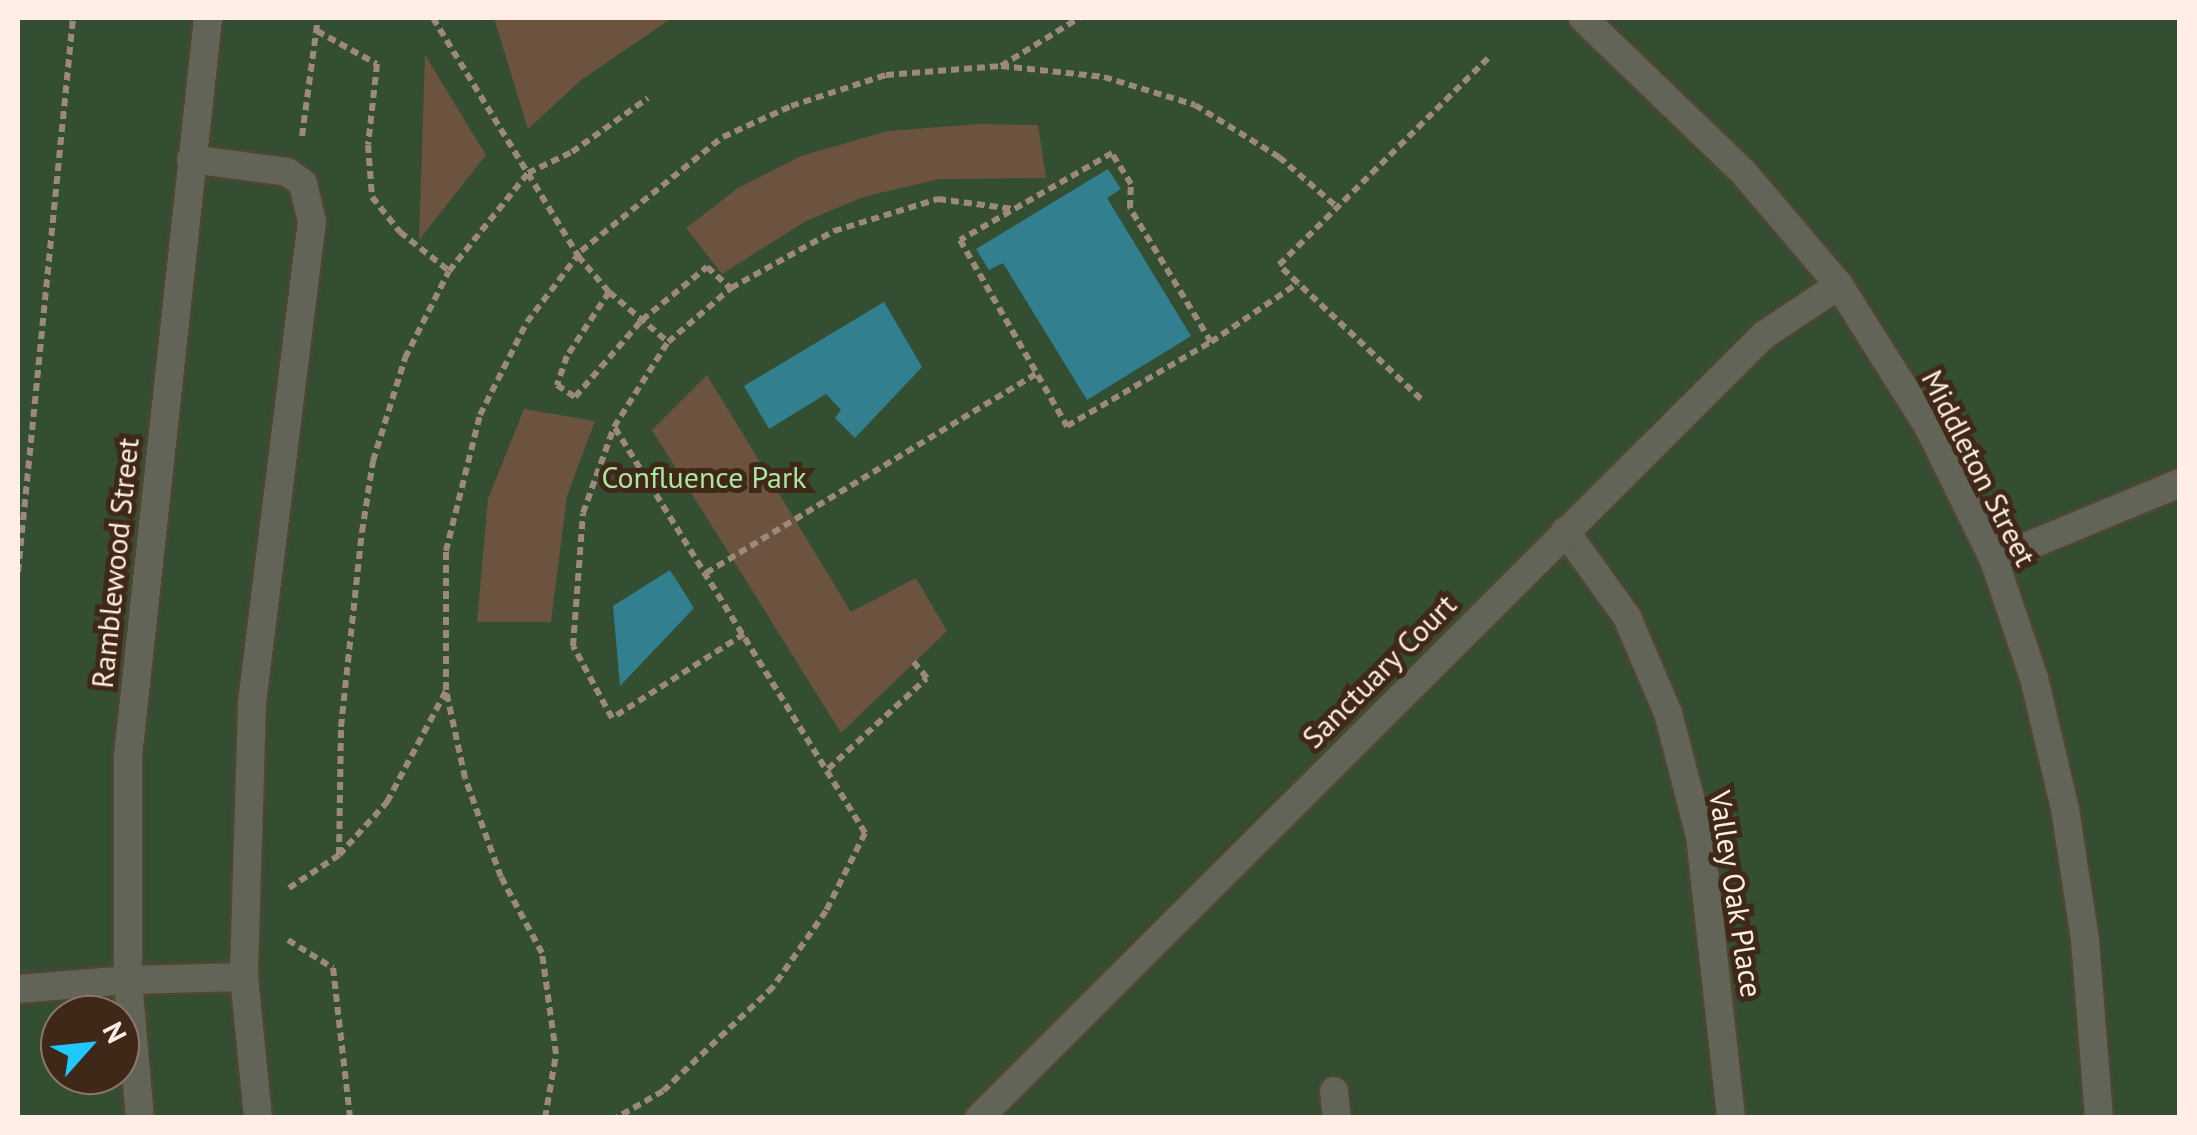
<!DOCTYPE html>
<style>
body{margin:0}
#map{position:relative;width:2197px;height:1135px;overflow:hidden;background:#402818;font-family:"PT Sans",sans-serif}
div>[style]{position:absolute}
.green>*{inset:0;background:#344e31}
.water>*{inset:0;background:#327f8f}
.building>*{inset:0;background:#6b533f}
.path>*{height:6px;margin-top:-3px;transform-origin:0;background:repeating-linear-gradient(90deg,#9d887c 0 8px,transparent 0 13px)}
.roads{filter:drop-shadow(0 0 2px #5b4435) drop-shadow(0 0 2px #5b4435)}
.service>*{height:28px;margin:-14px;padding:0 14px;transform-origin:14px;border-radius:14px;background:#616457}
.minor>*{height:28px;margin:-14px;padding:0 14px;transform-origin:14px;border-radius:14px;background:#616457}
.tertiary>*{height:28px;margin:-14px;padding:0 14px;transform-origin:14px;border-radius:14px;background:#616457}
span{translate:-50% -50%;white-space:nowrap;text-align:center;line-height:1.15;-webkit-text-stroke:10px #402818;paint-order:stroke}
.street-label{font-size:30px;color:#ffeee5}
.park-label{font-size:30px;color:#abe5a2}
.frame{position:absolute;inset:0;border:20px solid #ffeee5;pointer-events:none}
.north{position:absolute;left:40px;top:995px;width:100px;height:100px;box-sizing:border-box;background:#402818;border:2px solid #8c776a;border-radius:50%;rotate:63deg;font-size:28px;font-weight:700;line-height:40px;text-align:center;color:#ffeee5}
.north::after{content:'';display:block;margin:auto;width:35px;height:45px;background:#20c9fd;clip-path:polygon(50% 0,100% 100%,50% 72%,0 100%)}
</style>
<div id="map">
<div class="green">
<i style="clip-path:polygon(evenodd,18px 18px,2179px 18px,2179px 1117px,18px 1117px,18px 18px,60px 1015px,120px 1015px,120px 1075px,60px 1075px,60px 1015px)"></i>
</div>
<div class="water">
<i style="clip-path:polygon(1108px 169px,1121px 189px,1107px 198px,1191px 336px,1087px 400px,1003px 263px,989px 270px,976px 249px)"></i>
<i style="clip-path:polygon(884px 302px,922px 367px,855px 438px,835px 418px,841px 410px,826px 394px,769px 429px,744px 386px)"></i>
<i style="clip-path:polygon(670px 570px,694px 608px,620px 686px,613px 606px)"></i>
</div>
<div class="building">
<i style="clip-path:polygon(494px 18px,672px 18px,581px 80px,528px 129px)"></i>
<i style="clip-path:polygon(425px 55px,486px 155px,419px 240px)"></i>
<i style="clip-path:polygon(978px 124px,1038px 125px,1046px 178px,940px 179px,863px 197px,806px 221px,722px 274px,686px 228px,738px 188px,801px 156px,888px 131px)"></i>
<i style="clip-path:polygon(707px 375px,851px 612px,916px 578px,947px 631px,841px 733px,652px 430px)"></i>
<i style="clip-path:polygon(524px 409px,595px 421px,567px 496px,551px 622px,477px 622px,488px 499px)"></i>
</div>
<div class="path">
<i style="left:433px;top:18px;width:279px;rotate:58.6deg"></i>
<i style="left:578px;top:256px;width:48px;rotate:49.3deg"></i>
<i style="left:609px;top:292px;width:77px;rotate:123.3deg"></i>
<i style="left:567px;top:356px;width:31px;rotate:109deg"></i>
<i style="left:557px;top:385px;width:22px;rotate:34deg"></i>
<i style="left:575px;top:397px;width:102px;rotate:-49deg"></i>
<i style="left:642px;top:320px;width:84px;rotate:-39.2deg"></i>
<i style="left:707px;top:267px;width:31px;rotate:42deg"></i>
<i style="left:317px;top:31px;width:68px;rotate:28.8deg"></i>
<i style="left:377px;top:64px;width:81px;rotate:96.3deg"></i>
<i style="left:368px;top:145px;width:52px;rotate:85.6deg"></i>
<i style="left:372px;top:197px;width:45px;rotate:51.3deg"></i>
<i style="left:400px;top:232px;width:63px;rotate:38.5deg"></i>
<i style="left:1001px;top:66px;width:92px;rotate:-31.6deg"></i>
<i style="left:302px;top:136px;width:119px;rotate:-82.3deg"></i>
<i style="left:609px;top:292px;width:77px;rotate:40.3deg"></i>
<i style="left:1211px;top:342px;width:157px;rotate:-121.2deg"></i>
<i style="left:1130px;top:208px;width:24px;rotate:-88deg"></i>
<i style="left:1131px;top:184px;width:36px;rotate:-122deg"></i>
<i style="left:1112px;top:153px;width:175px;rotate:150.2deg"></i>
<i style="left:960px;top:240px;width:215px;rotate:60.1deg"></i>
<i style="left:1067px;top:426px;width:167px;rotate:-30.3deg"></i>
<i style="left:1211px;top:342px;width:105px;rotate:-34.1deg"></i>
<i style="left:1421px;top:399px;width:195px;rotate:-136.7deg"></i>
<i style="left:1279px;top:265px;width:298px;rotate:-44.7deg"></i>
<i style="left:615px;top:428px;width:476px;rotate:58.3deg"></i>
<i style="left:865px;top:833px;width:87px;rotate:116.6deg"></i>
<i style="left:826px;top:911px;width:93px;rotate:124.9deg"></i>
<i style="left:773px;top:987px;width:151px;rotate:136.6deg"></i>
<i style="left:663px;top:1091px;width:54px;rotate:150.1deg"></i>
<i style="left:18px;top:572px;width:557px;rotate:-84.33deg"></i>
<i style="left:706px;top:573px;width:387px;rotate:-31.1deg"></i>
<i style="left:744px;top:634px;width:156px;rotate:147.5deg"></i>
<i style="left:612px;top:718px;width:82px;rotate:-118.4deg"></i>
<i style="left:573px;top:646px;width:133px;rotate:-85.7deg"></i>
<i style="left:583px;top:513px;width:91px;rotate:-70.2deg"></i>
<i style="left:614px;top:427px;width:101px;rotate:-57.6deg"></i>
<i style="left:668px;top:342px;width:83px;rotate:-40.6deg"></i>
<i style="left:731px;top:288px;width:118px;rotate:-29deg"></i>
<i style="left:834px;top:231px;width:109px;rotate:-17.1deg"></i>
<i style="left:938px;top:199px;width:76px;rotate:7.6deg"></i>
<i style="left:828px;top:769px;width:134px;rotate:-42.6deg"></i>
<i style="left:927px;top:678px;width:23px;rotate:-130deg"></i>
<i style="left:339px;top:855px;width:128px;rotate:-89.1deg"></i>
<i style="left:341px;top:727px;width:196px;rotate:-83.9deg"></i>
<i style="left:362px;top:532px;width:72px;rotate:-81.2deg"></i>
<i style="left:373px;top:461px;width:108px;rotate:-72.7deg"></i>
<i style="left:405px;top:358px;width:97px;rotate:-63.2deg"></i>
<i style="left:449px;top:271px;width:126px;rotate:-51.1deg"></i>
<i style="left:528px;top:173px;width:49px;rotate:-25.5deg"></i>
<i style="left:572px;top:152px;width:93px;rotate:-35.4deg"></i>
<i style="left:289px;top:888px;width:60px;rotate:-33.4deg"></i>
<i style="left:339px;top:855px;width:72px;rotate:-47.8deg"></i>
<i style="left:387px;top:802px;width:126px;rotate:-62deg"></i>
<i style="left:288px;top:940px;width:53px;rotate:31.9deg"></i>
<i style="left:333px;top:968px;width:151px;rotate:83.5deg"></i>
<i style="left:545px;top:1118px;width:65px;rotate:-80.2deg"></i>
<i style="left:556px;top:1054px;width:102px;rotate:-97.9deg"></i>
<i style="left:542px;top:953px;width:86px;rotate:-118.3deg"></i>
<i style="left:501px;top:877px;width:105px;rotate:-110deg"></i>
<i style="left:465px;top:778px;width:90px;rotate:-102.2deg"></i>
<i style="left:446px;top:690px;width:139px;rotate:-90deg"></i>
<i style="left:446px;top:551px;width:140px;rotate:-76deg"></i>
<i style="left:480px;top:415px;width:104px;rotate:-63.2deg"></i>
<i style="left:527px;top:322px;width:89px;rotate:-52.7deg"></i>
<i style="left:581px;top:251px;width:182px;rotate:-38.8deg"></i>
<i style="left:723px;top:137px;width:75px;rotate:-24.5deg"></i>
<i style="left:791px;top:106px;width:100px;rotate:-18.1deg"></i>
<i style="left:886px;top:75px;width:115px;rotate:-4.5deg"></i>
<i style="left:1001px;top:66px;width:104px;rotate:6.1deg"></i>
<i style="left:1104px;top:77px;width:95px;rotate:17.1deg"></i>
<i style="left:1195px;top:105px;width:99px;rotate:31.8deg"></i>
<i style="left:1279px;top:157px;width:77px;rotate:40.8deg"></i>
</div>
<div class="roads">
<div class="service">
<i style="left:191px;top:159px;width:97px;rotate:7.7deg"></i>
<i style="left:287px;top:172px;width:19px;rotate:35deg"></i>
<i style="left:303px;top:183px;width:39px;rotate:77deg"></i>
<i style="left:312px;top:221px;width:487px;rotate:97.1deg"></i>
<i style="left:252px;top:704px;width:273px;rotate:91.7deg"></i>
<i style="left:244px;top:977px;width:142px;rotate:84.3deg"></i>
<i style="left:1565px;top:531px;width:106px;rotate:54.2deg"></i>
<i style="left:1627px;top:617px;width:104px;rotate:66.9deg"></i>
<i style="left:1668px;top:713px;width:127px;rotate:75.4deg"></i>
<i style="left:1700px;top:836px;width:284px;rotate:83.7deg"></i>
<i style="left:128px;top:980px;width:116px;rotate:-1.5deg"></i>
<i style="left:1334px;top:1091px;width:27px;rotate:84deg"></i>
<i style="left:979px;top:1118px;width:1109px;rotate:-44.93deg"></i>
<i style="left:1764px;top:335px;width:90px;rotate:-33.7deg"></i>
</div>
<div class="minor">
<i style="left:1994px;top:560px;width:201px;rotate:-22.5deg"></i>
<i style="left:18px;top:989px;width:110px;rotate:-4.7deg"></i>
<i style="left:140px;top:1118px;width:139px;rotate:-95deg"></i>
<i style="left:128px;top:980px;width:224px;rotate:-90deg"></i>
<i style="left:128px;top:756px;width:742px;rotate:-83.81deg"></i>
</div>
<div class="tertiary">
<i style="left:1583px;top:18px;width:223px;rotate:43.9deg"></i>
<i style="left:1744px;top:173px;width:147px;rotate:49.7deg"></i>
<i style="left:1839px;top:285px;width:169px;rotate:57.8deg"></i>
<i style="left:1929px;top:428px;width:147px;rotate:63.8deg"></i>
<i style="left:1994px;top:560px;width:125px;rotate:71.3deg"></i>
<i style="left:2034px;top:678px;width:135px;rotate:76.7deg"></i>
<i style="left:2065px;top:809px;width:133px;rotate:81.3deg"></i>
<i style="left:2085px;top:940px;width:179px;rotate:85.5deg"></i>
</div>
</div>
<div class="street-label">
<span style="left:1979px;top:468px;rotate:63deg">Middleton Street</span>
<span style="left:115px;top:563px;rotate:-84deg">Ramblewood Street</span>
<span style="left:1379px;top:671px;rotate:-45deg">Sanctuary Court</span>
<span style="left:1736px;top:894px;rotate:81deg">Valley Oak Place</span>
</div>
<div class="park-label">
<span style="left:704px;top:477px">Confluence Park</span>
</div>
<div class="frame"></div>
<div class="north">N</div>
</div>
